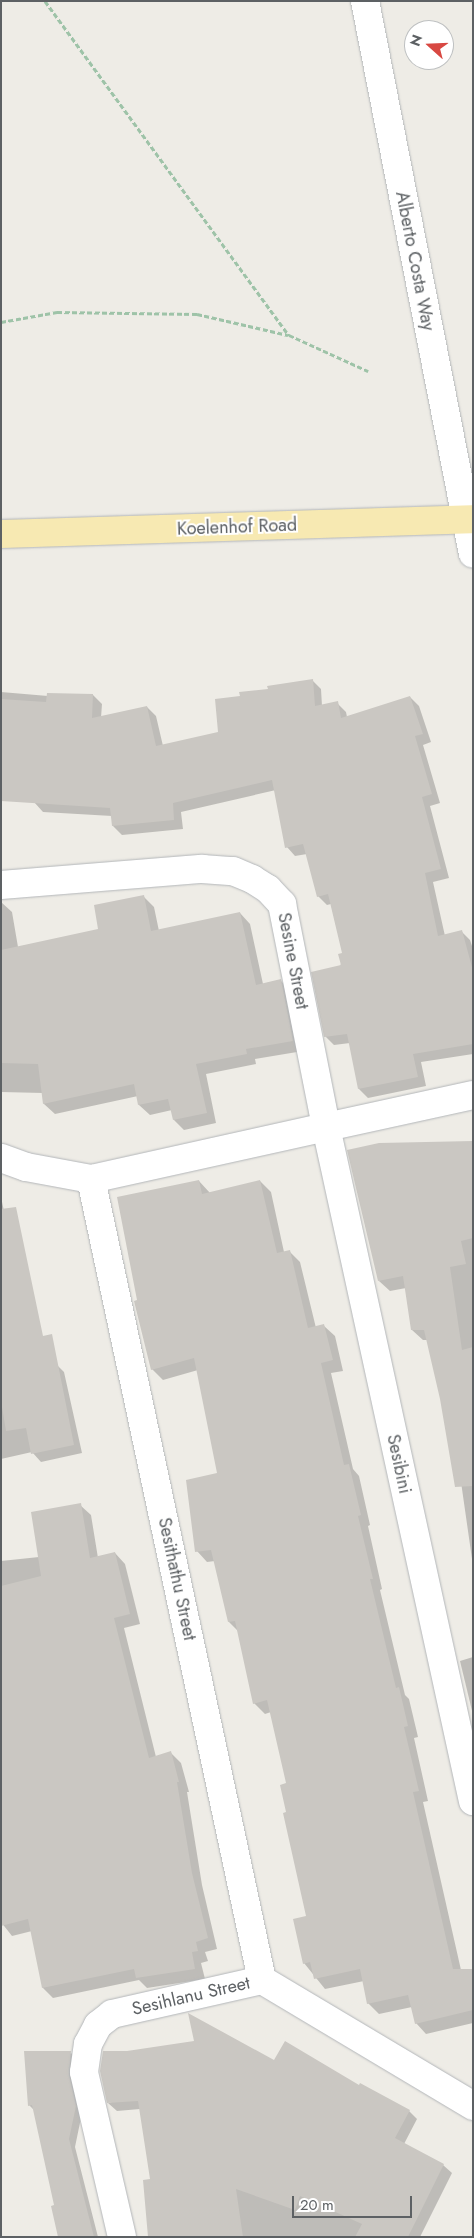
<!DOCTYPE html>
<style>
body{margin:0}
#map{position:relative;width:474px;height:2238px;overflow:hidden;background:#eeece6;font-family:Jost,sans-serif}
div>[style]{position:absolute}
.shadow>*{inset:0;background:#0003}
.building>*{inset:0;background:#cac7c2}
.path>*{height:3px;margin-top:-1.5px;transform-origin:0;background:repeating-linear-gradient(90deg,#9ec3a8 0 5px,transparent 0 7.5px)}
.roads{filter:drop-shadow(0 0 1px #b3b6b9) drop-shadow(0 0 1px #b3b6b9)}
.minor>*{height:28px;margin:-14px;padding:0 14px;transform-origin:14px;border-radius:14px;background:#fff}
.major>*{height:28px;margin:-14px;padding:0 14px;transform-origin:14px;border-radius:14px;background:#f7e9b2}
span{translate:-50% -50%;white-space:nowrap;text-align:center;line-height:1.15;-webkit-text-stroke:4px #fff;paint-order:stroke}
.street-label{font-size:18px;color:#5d6164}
.frame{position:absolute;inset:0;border:2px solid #5d6164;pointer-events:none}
.north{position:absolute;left:404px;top:20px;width:50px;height:50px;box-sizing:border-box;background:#fff;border:1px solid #bec0c1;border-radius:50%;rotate:290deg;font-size:14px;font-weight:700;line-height:20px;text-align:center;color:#5d6164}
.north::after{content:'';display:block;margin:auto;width:18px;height:22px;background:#d84842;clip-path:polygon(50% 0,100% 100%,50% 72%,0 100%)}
.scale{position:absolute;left:292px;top:2196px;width:120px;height:22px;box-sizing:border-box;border:2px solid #5d6164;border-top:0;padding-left:6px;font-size:15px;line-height:18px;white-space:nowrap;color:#5d6164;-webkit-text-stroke:4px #fff;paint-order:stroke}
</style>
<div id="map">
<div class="shadow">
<i style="clip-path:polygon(312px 680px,321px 689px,322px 706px,337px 703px,346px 712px,347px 717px,410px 697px,419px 706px,431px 742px,423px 745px,440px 803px,430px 806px,449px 878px,433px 882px,445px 936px,461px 931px,470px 940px,473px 949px,473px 1054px,421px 1062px,426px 1086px,368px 1098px,359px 1089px,350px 1043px,334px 1045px,325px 1036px,343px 954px,331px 904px,327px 905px,318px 896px,307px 854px,295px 856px,287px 847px,276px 790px,181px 812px,183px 829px,122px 835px,113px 826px,112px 816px,43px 812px,34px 802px,1px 797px,1px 692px,48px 696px,93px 695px,102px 704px,101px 718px,147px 707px,156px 716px,163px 746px,220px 733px,241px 697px)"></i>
<i style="clip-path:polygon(144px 897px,154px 907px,159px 931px,240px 913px,250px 924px,263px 984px,280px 980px,291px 991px,303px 1051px,255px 1059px,256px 1064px,206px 1074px,216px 1123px,184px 1130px,174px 1120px,172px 1110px,150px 1115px,139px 1105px,138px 1096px,55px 1114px,44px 1104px,43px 1093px,1px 1092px,1px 902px,12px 912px,18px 947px,100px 930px)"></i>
<i style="clip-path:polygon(473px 1142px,473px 1566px,460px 1475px,428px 1340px,423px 1340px,412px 1330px,406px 1288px,390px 1291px,379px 1281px)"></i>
<i style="clip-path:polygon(199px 1181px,210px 1193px,260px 1181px,271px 1192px,284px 1252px,289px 1251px,300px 1262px,316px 1328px,324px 1326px,335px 1336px,343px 1371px,331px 1373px,353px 1469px,359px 1476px,370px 1525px,368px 1526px,382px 1589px,380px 1590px,405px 1695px,409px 1699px,418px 1737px,414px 1738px,428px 1801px,423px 1802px,461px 1970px,473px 1970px,473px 2023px,426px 2034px,416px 2023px,412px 2007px,379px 2014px,368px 2003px,364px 1981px,325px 1989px,304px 1963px,307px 1917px,288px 1813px,288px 1784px,271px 1712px,265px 1714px,254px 1703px,238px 1631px,229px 1622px,215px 1561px,207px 1562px,197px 1551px,219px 1474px,198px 1370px,163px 1380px,152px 1369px,139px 1301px)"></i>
<i style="clip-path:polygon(1px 1197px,37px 1366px,55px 1363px,64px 1372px,82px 1453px,41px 1462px,32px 1452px,1px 1459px)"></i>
<i style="clip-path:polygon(80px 1505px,91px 1515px,98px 1558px,115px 1553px,125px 1564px,140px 1624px,124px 1628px,156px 1757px,171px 1753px,181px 1763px,189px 1792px,187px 1792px,202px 1885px,217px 1949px,205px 1952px,208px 1961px,201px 1963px,205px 1979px,147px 1988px,139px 1980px,53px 1998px,43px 1988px,32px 1931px,12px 1936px,1px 1922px,1px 1561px,39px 1557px)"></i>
<i style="clip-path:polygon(473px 1657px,473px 1715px,460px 1661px)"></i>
<i style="clip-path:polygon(71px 2053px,77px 2059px,82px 2113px,75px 2147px,98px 2237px,60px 2237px,56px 2206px,34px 2110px,29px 2105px)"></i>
<i style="clip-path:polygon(275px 2061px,360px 2087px,409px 2111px,417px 2119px,404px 2144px,443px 2165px,452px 2173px,420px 2237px,149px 2237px,152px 2180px,140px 2109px,117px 2111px,108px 2103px)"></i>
</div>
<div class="building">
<i style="clip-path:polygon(313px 679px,315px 706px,338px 701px,341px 718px,410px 696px,423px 734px,415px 736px,432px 794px,422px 797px,441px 869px,425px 873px,438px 936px,462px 930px,473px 971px,473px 1044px,413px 1054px,418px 1077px,358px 1089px,347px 1034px,324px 1037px,311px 972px,341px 965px,338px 954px,342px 953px,328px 894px,317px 897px,303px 844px,285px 848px,272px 780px,173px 803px,174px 820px,112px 826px,110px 808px,1px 801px,1px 699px,46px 702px,47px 693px,93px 694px,92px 718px,147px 706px,156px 746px,218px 732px,215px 699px,240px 696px,239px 692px,268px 689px,267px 686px)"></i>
<i style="clip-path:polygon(144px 895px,151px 931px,240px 912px,256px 985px,281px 979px,293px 1041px,246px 1049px,247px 1054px,196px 1064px,207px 1113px,173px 1120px,168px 1099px,138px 1105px,134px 1084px,43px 1104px,38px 1064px,1px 1063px,1px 950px,98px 929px,94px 905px)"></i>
<i style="clip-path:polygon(473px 1141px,473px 1238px,461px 1241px,466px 1264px,450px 1267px,462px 1350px,473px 1347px,473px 1486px,455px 1487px,440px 1399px,424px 1330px,411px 1330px,403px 1276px,378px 1281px,347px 1150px,379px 1143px)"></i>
<i style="clip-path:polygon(199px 1180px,202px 1194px,260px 1180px,277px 1253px,290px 1250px,308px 1328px,324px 1324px,333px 1360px,321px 1363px,344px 1465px,349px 1464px,361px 1515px,358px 1516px,373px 1579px,370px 1579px,396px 1688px,399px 1687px,408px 1726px,404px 1727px,419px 1791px,413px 1792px,429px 1863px,453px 1969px,473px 1969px,473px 2010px,415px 2024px,408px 1995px,367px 2004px,360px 1969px,314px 1979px,310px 1962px,303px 1964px,293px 1919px,306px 1916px,283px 1813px,286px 1812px,280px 1785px,286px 1783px,267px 1700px,253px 1704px,235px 1621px,228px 1622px,211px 1550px,195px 1552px,186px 1480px,217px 1473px,194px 1358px,151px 1370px,134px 1301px,137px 1300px,117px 1197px)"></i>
<i style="clip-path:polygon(16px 1207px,43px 1336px,52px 1334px,74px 1445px,31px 1454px,26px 1428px,6px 1431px,1px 1401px,1px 1209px)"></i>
<i style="clip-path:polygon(81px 1503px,90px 1558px,115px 1552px,130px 1614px,114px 1618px,149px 1758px,171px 1751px,179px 1782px,177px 1782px,192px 1873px,208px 1938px,196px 1942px,198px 1951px,192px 1952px,195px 1969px,136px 1978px,134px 1969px,42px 1988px,28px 1919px,1px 1926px,1px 1586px,41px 1576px,31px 1512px)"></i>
<i style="clip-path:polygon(188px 2013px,274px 2060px,285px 2041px,359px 2085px,360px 2083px,410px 2110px,395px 2138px,444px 2164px,408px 2237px,355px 2237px,362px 2224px,300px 2196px,295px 2210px,236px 2189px,243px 2237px,148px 2237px,143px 2180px,150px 2179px,138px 2101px,107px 2103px,100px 2071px,103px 2051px,127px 2051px,194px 2041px)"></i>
<i style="clip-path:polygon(24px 2051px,71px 2051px,69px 2075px,76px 2106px,69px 2139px,94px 2237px,58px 2237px,51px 2206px,54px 2205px,32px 2105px,28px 2106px)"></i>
</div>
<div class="path">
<i style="left:45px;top:1px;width:414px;rotate:53.9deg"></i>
<i style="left:289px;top:335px;width:87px;rotate:24.5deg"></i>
<i style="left:1px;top:322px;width:57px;rotate:-10.1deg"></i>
<i style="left:57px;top:312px;width:140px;rotate:0.8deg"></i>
<i style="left:197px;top:314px;width:93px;rotate:13deg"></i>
</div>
<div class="roads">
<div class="minor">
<i style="left:365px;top:1px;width:563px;rotate:78.95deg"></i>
<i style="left:1px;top:885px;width:202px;rotate:-4.6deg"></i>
<i style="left:202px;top:869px;width:31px;rotate:4deg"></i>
<i style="left:233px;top:871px;width:21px;rotate:23deg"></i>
<i style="left:252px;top:879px;width:19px;rotate:32deg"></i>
<i style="left:268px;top:889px;width:21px;rotate:47deg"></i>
<i style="left:282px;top:904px;width:227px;rotate:78.8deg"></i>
<i style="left:326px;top:1127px;width:241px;rotate:167.5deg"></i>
<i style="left:91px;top:1179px;width:66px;rotate:-169.5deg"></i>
<i style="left:26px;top:1167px;width:27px;rotate:-160deg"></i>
<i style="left:473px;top:1095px;width:150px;rotate:167.7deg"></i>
<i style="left:326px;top:1127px;width:690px;rotate:77.7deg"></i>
<i style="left:91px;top:1179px;width:819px;rotate:77.95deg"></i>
<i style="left:122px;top:2237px;width:169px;rotate:-103deg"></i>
<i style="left:84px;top:2072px;width:28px;rotate:-82deg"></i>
<i style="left:88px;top:2044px;width:21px;rotate:-62deg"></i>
<i style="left:98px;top:2025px;width:18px;rotate:-38deg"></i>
<i style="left:112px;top:2014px;width:154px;rotate:-12.8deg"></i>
<i style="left:262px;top:1980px;width:246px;rotate:30.8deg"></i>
</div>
<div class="major">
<i style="left:1px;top:534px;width:472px;rotate:-1.8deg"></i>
</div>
</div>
<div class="street-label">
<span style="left:415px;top:261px;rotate:79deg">Alberto Costa Way</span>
<span style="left:237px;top:527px;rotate:-2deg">Koelenhof Road</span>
<span style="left:293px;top:961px;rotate:79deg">Sesine Street</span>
<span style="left:399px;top:1464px;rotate:78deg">Sesibini</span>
<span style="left:177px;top:1579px;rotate:78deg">Sesithathu Street</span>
<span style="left:191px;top:1996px;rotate:-13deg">Sesihlanu Street</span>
</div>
<div class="frame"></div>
<div class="north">N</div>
<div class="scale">20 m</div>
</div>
